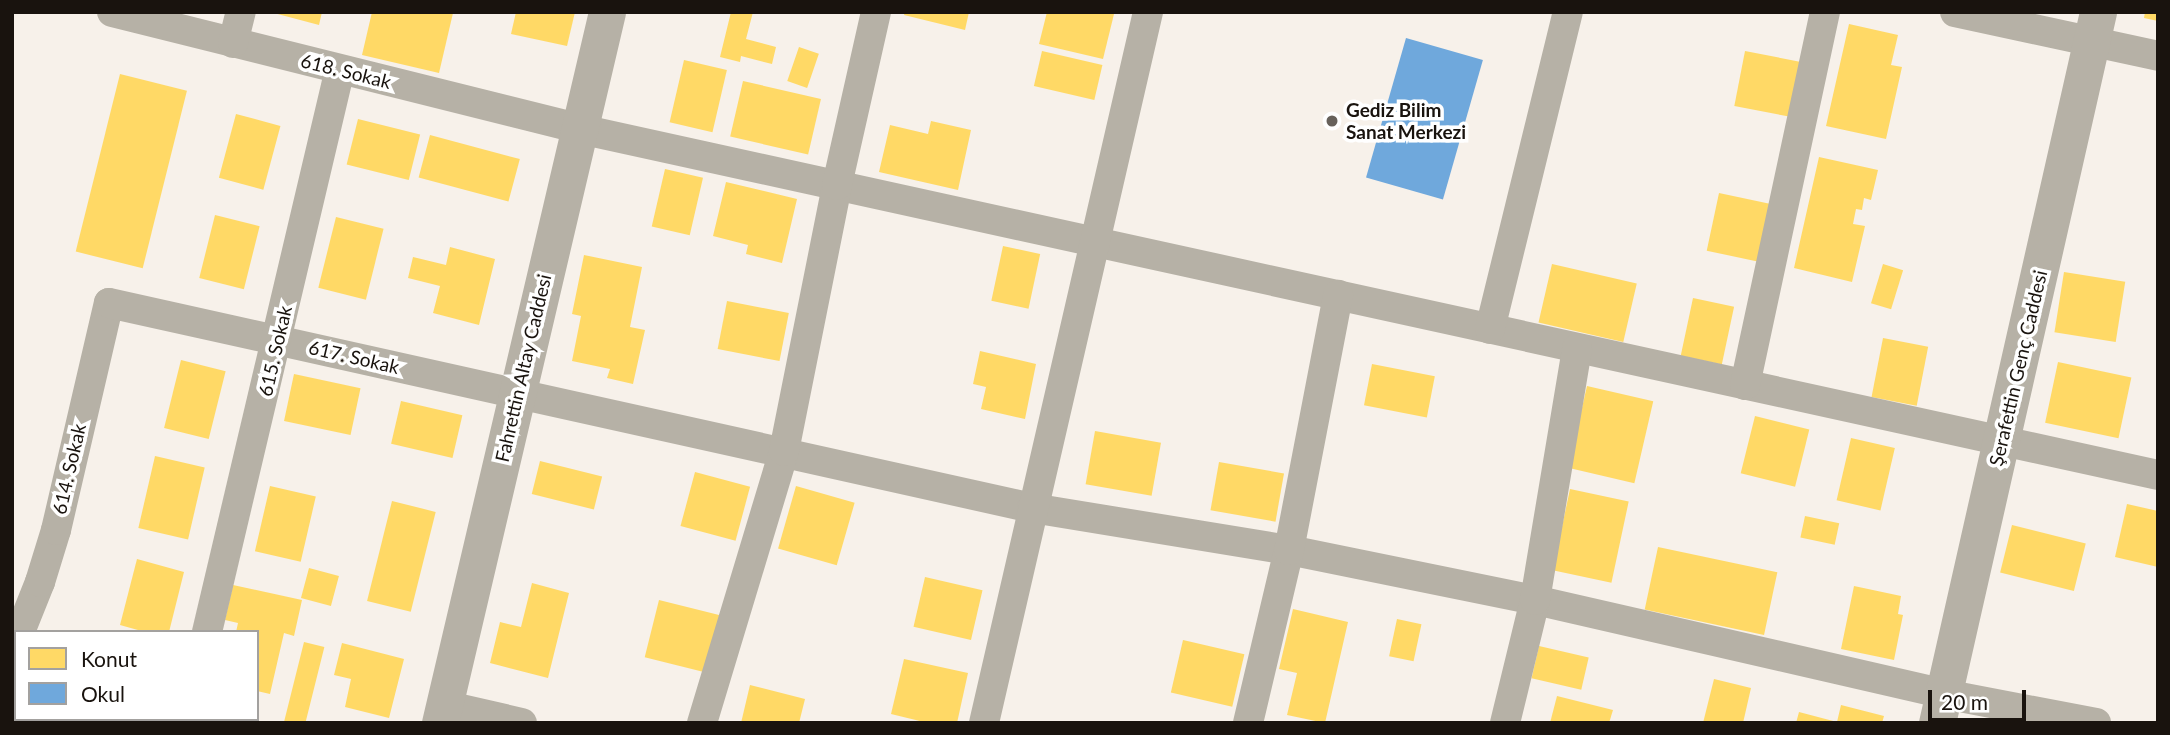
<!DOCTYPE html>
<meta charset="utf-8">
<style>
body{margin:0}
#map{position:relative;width:2170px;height:735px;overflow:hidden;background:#f7f1ea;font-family:Lato,sans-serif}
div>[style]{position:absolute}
.homes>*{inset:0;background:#ffd966;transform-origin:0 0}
.schools>*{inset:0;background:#6fa8dc;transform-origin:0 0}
.minor>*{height:30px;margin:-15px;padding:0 15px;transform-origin:15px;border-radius:15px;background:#b6b1a6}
.tertiary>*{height:37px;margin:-18.5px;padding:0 18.5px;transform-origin:18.5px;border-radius:18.5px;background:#b6b1a6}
.dots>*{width:19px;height:19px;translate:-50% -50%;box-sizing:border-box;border:4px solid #fff;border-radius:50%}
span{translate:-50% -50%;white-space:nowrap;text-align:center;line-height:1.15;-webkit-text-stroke:7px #fff;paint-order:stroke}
.street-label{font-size:19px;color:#19130e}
.poi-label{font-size:19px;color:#19130e;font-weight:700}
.left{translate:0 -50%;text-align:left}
.frame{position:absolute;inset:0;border:14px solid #19130e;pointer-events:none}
.legend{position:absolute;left:14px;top:630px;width:245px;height:91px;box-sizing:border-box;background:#fff;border:2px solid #a3a19f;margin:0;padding:9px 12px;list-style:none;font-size:21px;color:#19130e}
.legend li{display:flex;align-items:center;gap:14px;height:35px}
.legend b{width:35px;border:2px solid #a3a19f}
.scale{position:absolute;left:1928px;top:690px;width:98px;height:32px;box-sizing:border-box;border:4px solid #19130e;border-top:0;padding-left:9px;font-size:21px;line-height:24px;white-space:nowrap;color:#19130e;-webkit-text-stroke:5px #fff;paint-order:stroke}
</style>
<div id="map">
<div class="homes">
<i style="clip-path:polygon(270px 12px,322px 12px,319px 25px)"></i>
<i style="clip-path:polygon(372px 12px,453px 13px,439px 73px,362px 55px)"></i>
<i style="clip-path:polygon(516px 12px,575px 12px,567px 46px,511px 34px)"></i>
<i style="clip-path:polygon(731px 12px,753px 12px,746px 39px,776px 47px,772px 64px,741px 56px,740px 62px,720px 57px)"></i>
<i style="clip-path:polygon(905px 12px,969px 12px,965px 30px,904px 15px)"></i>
<i style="clip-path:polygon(1047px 12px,1114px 14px,1103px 59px,1039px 44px)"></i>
<i style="clip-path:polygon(2145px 12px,2158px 12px,2158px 21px,2144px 18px)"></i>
<i style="clip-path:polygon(1849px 24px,1898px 35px,1891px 65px,1902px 67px,1886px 139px,1826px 126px)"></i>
<i style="left:799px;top:47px;width:21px;height:36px;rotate:19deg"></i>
<i style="left:1042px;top:51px;width:62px;height:36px;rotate:13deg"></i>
<i style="left:1745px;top:51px;width:57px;height:56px;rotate:11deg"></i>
<i style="left:684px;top:60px;width:44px;height:64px;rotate:13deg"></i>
<i style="left:120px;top:74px;width:69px;height:183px;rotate:14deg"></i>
<i style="left:743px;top:81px;width:80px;height:57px;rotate:13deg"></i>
<i style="left:236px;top:114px;width:46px;height:66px;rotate:15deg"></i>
<i style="left:358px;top:119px;width:64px;height:47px;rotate:14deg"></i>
<i style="clip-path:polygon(931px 121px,971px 130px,958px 190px,879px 172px,890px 125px,928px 134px)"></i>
<i style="left:430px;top:135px;width:93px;height:44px;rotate:15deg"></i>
<i style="clip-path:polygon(1819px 157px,1878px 170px,1871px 200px,1864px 198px,1862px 210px,1856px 209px,1853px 224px,1865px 226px,1852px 282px,1794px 268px)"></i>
<i style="left:665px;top:169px;width:39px;height:59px;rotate:13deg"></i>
<i style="clip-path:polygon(726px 182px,797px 199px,782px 263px,746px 254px,748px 245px,713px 236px)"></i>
<i style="left:1719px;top:193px;width:53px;height:59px;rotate:12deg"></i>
<i style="left:215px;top:215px;width:46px;height:65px;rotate:14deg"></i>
<i style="left:336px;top:217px;width:49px;height:73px;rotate:14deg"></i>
<i style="left:1003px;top:246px;width:38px;height:56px;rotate:12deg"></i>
<i style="clip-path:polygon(450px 247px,495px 259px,479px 325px,433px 313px,440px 286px,408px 278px,413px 257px,446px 265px)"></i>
<i style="clip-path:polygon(584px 255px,642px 267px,630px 327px,645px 330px,633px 384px,607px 378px,610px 369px,572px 361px,581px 316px,572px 314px)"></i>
<i style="left:1552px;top:264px;width:87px;height:60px;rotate:13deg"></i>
<i style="left:1883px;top:264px;width:21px;height:41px;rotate:17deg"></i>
<i style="left:2064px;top:272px;width:62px;height:61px;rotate:9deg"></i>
<i style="left:1693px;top:298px;width:42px;height:59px;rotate:12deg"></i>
<i style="left:727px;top:301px;width:63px;height:49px;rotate:11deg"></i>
<i style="left:1883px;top:338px;width:46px;height:60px;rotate:11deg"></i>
<i style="clip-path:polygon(980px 351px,1036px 364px,1025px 419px,981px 409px,986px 387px,973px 384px)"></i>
<i style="left:181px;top:360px;width:46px;height:70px;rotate:14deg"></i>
<i style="left:2058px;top:362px;width:75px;height:62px;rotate:12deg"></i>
<i style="left:1372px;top:364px;width:64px;height:42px;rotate:11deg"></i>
<i style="left:294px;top:374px;width:68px;height:48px;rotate:12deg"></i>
<i style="left:1587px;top:386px;width:68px;height:84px;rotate:13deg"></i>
<i style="left:401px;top:401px;width:63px;height:44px;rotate:13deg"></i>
<i style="left:1755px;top:416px;width:56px;height:59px;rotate:14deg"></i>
<i style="left:1095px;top:431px;width:67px;height:54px;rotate:10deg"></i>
<i style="left:1851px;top:438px;width:45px;height:64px;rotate:13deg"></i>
<i style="left:155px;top:456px;width:51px;height:74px;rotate:13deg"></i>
<i style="left:540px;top:461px;width:64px;height:34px;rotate:14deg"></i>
<i style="left:1219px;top:462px;width:66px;height:49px;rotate:10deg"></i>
<i style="left:695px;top:472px;width:57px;height:56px;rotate:15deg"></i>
<i style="left:270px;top:486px;width:47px;height:67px;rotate:13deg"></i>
<i style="left:796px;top:486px;width:61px;height:65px;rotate:16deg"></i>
<i style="left:1570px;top:489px;width:60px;height:83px;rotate:12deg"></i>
<i style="left:392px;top:501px;width:45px;height:103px;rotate:14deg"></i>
<i style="clip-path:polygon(2127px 504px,2158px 511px,2158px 567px,2115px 557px)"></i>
<i style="left:1805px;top:516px;width:35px;height:22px;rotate:12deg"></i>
<i style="left:2012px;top:525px;width:76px;height:49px;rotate:14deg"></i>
<i style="left:1658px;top:547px;width:122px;height:64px;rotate:12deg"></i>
<i style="clip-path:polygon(137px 559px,184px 572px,169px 632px,145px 632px,120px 625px)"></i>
<i style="left:309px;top:568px;width:31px;height:31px;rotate:15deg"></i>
<i style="left:925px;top:577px;width:59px;height:51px;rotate:13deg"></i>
<i style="clip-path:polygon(532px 583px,569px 593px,548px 678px,490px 663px,500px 622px,521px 627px)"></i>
<i style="clip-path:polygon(233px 585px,302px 600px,294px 636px,284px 633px,270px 694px,257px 691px,257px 632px,236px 632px,238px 623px,225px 620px)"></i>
<i style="clip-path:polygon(1854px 586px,1901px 596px,1898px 614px,1903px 615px,1894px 660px,1841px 649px)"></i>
<i style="left:659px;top:600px;width:64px;height:59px;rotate:14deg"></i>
<i style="clip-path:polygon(1293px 609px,1348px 622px,1325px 723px,1287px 715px,1297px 673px,1279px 669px)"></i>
<i style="left:1397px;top:619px;width:25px;height:38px;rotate:12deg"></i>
<i style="left:1183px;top:640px;width:63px;height:54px;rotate:13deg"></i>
<i style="left:304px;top:642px;width:21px;height:83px;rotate:14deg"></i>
<i style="clip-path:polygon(342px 643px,404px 659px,389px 718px,345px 707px,351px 679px,334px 675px)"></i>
<i style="left:1539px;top:646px;width:51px;height:33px;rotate:13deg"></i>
<i style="clip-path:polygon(904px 659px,968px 673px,957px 723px,928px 723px,891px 714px)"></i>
<i style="clip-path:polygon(1714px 679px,1751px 688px,1743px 723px,1703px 723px)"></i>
<i style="clip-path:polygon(750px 685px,805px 699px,799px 723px,741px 723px)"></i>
<i style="clip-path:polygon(1557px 696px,1613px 710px,1609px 723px,1550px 723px)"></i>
<i style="clip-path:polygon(1841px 705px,1884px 716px,1882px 723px,1796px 723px,1799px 712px,1837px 722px)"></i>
<i style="left:96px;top:719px;width:51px;height:4px"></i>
</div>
<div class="schools">
<i style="left:1406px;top:38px;width:80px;height:145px;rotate:16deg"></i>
</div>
<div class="minor">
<i style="left:112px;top:12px;width:482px;rotate:14deg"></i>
<i style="left:580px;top:129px;width:1615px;rotate:12.37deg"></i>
<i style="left:1955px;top:12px;width:208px;rotate:12.2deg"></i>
<i style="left:233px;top:43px;width:32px;rotate:-76deg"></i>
<i style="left:1490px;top:329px;width:326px;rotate:-76.2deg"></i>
<i style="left:1745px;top:385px;width:381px;rotate:-77.9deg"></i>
<i style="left:20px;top:632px;width:54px;rotate:-68.2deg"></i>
<i style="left:40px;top:582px;width:54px;rotate:-72.9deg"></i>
<i style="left:56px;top:530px;width:233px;rotate:-76.9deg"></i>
<i style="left:109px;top:303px;width:945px;rotate:12.52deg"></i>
<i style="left:1032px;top:508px;width:260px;rotate:9.3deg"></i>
<i style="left:1289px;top:550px;width:251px;rotate:11.5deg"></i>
<i style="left:1535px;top:600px;width:420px;rotate:12.9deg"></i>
<i style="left:1944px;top:694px;width:155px;rotate:10.8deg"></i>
<i style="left:207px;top:632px;width:578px;rotate:-76.71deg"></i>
<i style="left:444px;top:705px;width:80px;rotate:13deg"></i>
<i style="left:185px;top:723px;width:4px;rotate:-76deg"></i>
<i style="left:702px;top:723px;width:284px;rotate:-73.2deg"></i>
<i style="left:784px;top:451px;width:271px;rotate:-78.7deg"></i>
<i style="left:837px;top:185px;width:177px;rotate:-77.3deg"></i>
<i style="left:984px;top:723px;width:730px;rotate:-77.01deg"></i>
<i style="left:1248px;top:723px;width:178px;rotate:-76.7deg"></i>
<i style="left:1289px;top:550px;width:260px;rotate:-79.1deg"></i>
<i style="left:1505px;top:723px;width:127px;rotate:-76.3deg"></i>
<i style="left:1535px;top:600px;width:255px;rotate:-80.5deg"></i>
</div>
<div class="tertiary">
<i style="left:440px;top:723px;width:730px;rotate:-76.78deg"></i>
<i style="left:1937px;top:723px;width:729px;rotate:-77.24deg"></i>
</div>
<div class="dots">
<i style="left:1332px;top:121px;background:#67615b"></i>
</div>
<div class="street-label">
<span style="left:346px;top:71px;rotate:14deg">618. Sokak</span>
<span style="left:275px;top:351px;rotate:-77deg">615. Sokak</span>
<span style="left:354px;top:357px;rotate:13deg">617. Sokak</span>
<span style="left:523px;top:368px;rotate:-77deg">Fahrettin Altay Caddesi</span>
<span style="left:2018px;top:368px;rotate:-77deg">Şerafettin Genç Caddesi</span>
<span style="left:69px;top:469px;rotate:-77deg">614. Sokak</span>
</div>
<div class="poi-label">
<span class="left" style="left:1346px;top:121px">Gediz Bilim<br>Sanat Merkezi</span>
</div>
<div class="frame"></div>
<ul class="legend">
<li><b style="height:19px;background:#ffd966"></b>Konut</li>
<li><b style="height:19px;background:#6fa8dc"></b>Okul</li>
</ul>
<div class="scale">20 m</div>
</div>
